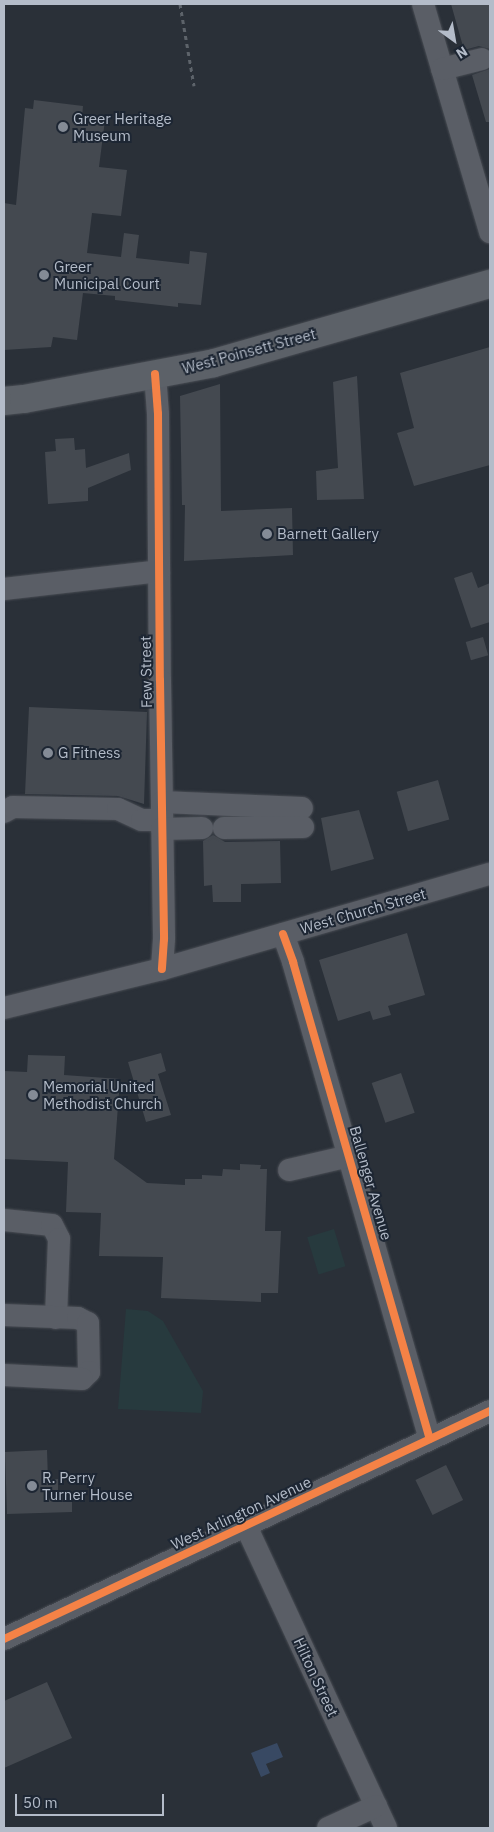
<!DOCTYPE html>
<style>
body{margin:0}
#map{position:relative;width:494px;height:1832px;overflow:hidden;background:#2a3038;font-family:"IBM Plex Sans",sans-serif}
div>[style]{position:absolute}
.green>*{inset:0;background:#273a3e;transform-origin:0 0}
.water>*{inset:0;background:#384963}
.building>*{inset:0;background:#444950;transform-origin:0 0}
.path>*{height:3px;margin-top:-1.5px;transform-origin:0;background:repeating-linear-gradient(90deg,#5d636a 0 4px,transparent 0 8px)}
.roads{filter:drop-shadow(0 0 1px #484c53) drop-shadow(0 0 1px #484c53)}
.minor>*{height:22px;margin:-11px;padding:0 11px;transform-origin:11px;border-radius:11px;background:#5a5e66}
.major>*{height:28px;margin:-14px;padding:0 14px;transform-origin:14px;border-radius:14px;background:#5c6168}
.cycleway>*{height:8px;margin:-4px;padding:0 4px;transform-origin:4px;border-radius:4px;background:#f48246}
.dots>*{width:14px;height:14px;translate:-50% -50%;box-sizing:border-box;border:2px solid #1d2633;border-radius:50%}
span{translate:-50% -50%;white-space:nowrap;text-align:center;line-height:1.15;-webkit-text-stroke:4px #1d2633;paint-order:stroke}
.poi-label{font-size:15px;color:#b4bcc9}
.left{translate:0 -50%;text-align:left}
.street-label{font-size:15px;color:#b4bcc9}
.frame{position:absolute;inset:0;border:5px solid #b4bcc9;pointer-events:none}
.north{position:absolute;left:429px;top:15px;width:50px;height:50px;-webkit-text-stroke:4px #1d2633;paint-order:stroke;rotate:148deg;font-size:14px;font-weight:700;line-height:20px;text-align:center;color:#b4bcc9}
.north::after{content:'';display:block;margin:auto;width:18px;height:22px;background:#b4bcc9;clip-path:polygon(50% 0,100% 100%,50% 72%,0 100%)}
.scale{position:absolute;left:15px;top:1794px;width:149px;height:22px;box-sizing:border-box;border:2px solid #b4bcc9;border-top:0;padding-left:6px;font-size:15px;line-height:18px;white-space:nowrap;color:#b4bcc9;-webkit-text-stroke:4px #1d2633;paint-order:stroke}
</style>
<div id="map">
<div class="green">
<i style="left:334px;top:1229px;width:39px;height:28px;rotate:73deg"></i>
<i style="clip-path:polygon(126px 1309px,148px 1311px,163px 1321px,203px 1391px,201px 1413px,118px 1409px)"></i>
</div>
<div class="water">
<i style="clip-path:polygon(277px 1743px,283px 1757px,266px 1764px,270px 1773px,261px 1777px,251px 1753px)"></i>
</div>
<div class="building">
<i style="clip-path:polygon(451px 4px,490px 4px,490px 49px,479px 46px,464px 50px)"></i>
<i style="clip-path:polygon(490px 69px,490px 122px,486px 122px,472px 75px)"></i>
<i style="clip-path:polygon(34px 100px,83px 106px,82px 117px,105px 120px,99px 167px,127px 170px,121px 216px,92px 213px,87px 253px,121px 257px,124px 233px,139px 235px,136px 258px,189px 264px,190px 251px,207px 253px,201px 305px,178px 303px,178px 307px,115px 300px,115px 296px,83px 293px,77px 340px,53px 337px,51px 347px,4px 350px,4px 203px,16px 205px,25px 108px,33px 109px)"></i>
<i style="clip-path:polygon(490px 347px,490px 465px,414px 486px,397px 433px,414px 428px,400px 373px)"></i>
<i style="clip-path:polygon(357px 376px,364px 499px,317px 500px,316px 471px,338px 468px,333px 382px)"></i>
<i style="clip-path:polygon(220px 384px,221px 511px,292px 508px,293px 555px,184px 561px,185px 505px,182px 505px,180px 396px)"></i>
<i style="clip-path:polygon(74px 438px,75px 450px,85px 449px,86px 468px,129px 453px,131px 470px,88px 488px,88px 501px,48px 504px,45px 452px,56px 451px,55px 439px)"></i>
<i style="clip-path:polygon(472px 572px,478px 588px,490px 583px,490px 622px,471px 628px,454px 578px)"></i>
<i style="left:483px;top:637px;width:19px;height:18px;rotate:74deg"></i>
<i style="clip-path:polygon(29px 707px,147px 712px,144px 804px,118px 796px,25px 794px)"></i>
<i style="left:438px;top:780px;width:41px;height:43px;rotate:74deg"></i>
<i style="clip-path:polygon(359px 810px,374px 859px,331px 871px,321px 818px)"></i>
<i style="clip-path:polygon(213px 835px,225px 842px,280px 841px,281px 883px,241px 884px,241px 902px,213px 902px,212px 885px,204px 886px,203px 841px)"></i>
<i style="clip-path:polygon(407px 933px,425px 995px,388px 1006px,391px 1015px,373px 1020px,370px 1011px,338px 1021px,319px 960px)"></i>
<i style="clip-path:polygon(161px 1053px,166px 1071px,158px 1074px,171px 1115px,146px 1122px,128px 1062px)"></i>
<i style="clip-path:polygon(28px 1055px,65px 1056px,64px 1075px,120px 1079px,114px 1159px,147px 1183px,185px 1185px,185px 1179px,202px 1179px,202px 1175px,222px 1176px,223px 1169px,240px 1170px,240px 1164px,261px 1165px,260px 1169px,267px 1169px,265px 1231px,281px 1231px,278px 1293px,261px 1293px,261px 1302px,161px 1298px,163px 1257px,99px 1256px,101px 1213px,66px 1212px,68px 1162px,4px 1159px,4px 1071px,27px 1072px)"></i>
<i style="left:401px;top:1073px;width:42px;height:31px;rotate:71deg"></i>
<i style="clip-path:polygon(47px 1450px,48px 1480px,58px 1479px,58px 1493px,72px 1493px,72px 1512px,7px 1514px,5px 1452px)"></i>
<i style="left:446px;top:1465px;width:39px;height:34px;rotate:64deg"></i>
<i style="clip-path:polygon(47px 1682px,72px 1738px,4px 1768px,4px 1701px)"></i>
</div>
<div class="path">
<i style="left:180px;top:4px;width:83px;rotate:80.3deg"></i>
</div>
<div class="roads">
<div class="minor">
<i style="left:423px;top:4px;width:238px;rotate:73.6deg"></i>
<i style="left:442px;top:69px;width:41px;rotate:-14deg"></i>
<i style="left:155px;top:374px;width:40px;rotate:85.7deg"></i>
<i style="left:158px;top:414px;width:266px;rotate:89.6deg"></i>
<i style="left:160px;top:680px;width:259px;rotate:89.1deg"></i>
<i style="left:164px;top:939px;width:30px;rotate:94deg"></i>
<i style="left:4px;top:589px;width:156px;rotate:-6.6deg"></i>
<i style="left:162px;top:802px;width:140px;rotate:2.5deg"></i>
<i style="left:4px;top:812px;width:10px;rotate:-29deg"></i>
<i style="left:13px;top:807px;width:105px;rotate:1.1deg"></i>
<i style="left:118px;top:809px;width:26px;rotate:25deg"></i>
<i style="left:142px;top:820px;width:20px"></i>
<i style="left:224px;top:828px;width:79px;rotate:-0.7deg"></i>
<i style="left:162px;top:829px;width:40px;rotate:-1.4deg"></i>
<i style="left:283px;top:934px;width:30px;rotate:70deg"></i>
<i style="left:293px;top:962px;width:496px;rotate:74deg"></i>
<i style="left:4px;top:1008px;width:163px;rotate:-13.9deg"></i>
<i style="left:162px;top:969px;width:341px;rotate:-16.2deg"></i>
<i style="left:289px;top:1170px;width:62px;rotate:-13.1deg"></i>
<i style="left:4px;top:1220px;width:48px;rotate:5.9deg"></i>
<i style="left:52px;top:1225px;width:16px;rotate:63deg"></i>
<i style="left:59px;top:1239px;width:79px;rotate:92.2deg"></i>
<i style="left:4px;top:1315px;width:74px;rotate:2.3deg"></i>
<i style="left:78px;top:1318px;width:11px;rotate:27deg"></i>
<i style="left:88px;top:1323px;width:49px;rotate:88.8deg"></i>
<i style="left:89px;top:1372px;width:10px;rotate:135deg"></i>
<i style="left:82px;top:1379px;width:78px;rotate:-177.1deg"></i>
<i style="left:246px;top:1526px;width:333px;rotate:65.1deg"></i>
<i style="left:4px;top:1639px;width:537px;rotate:-25.13deg"></i>
<i style="left:328px;top:1828px;width:53px;rotate:-24.6deg"></i>
</div>
<div class="major">
<i style="left:4px;top:401px;width:20px;rotate:-6deg"></i>
<i style="left:24px;top:399px;width:193px;rotate:-10.7deg"></i>
<i style="left:214px;top:363px;width:287px;rotate:-16deg"></i>
</div>
</div>
<div class="cycleway">
<i style="left:155px;top:374px;width:40px;rotate:85.7deg"></i>
<i style="left:158px;top:414px;width:266px;rotate:89.6deg"></i>
<i style="left:160px;top:680px;width:259px;rotate:89.1deg"></i>
<i style="left:164px;top:939px;width:30px;rotate:94deg"></i>
<i style="left:283px;top:934px;width:30px;rotate:70deg"></i>
<i style="left:293px;top:962px;width:496px;rotate:74deg"></i>
<i style="left:4px;top:1639px;width:537px;rotate:-25.13deg"></i>
</div>
<div class="dots">
<i style="left:63px;top:127px;background:#848b96"></i>
<i style="left:44px;top:275px;background:#848b96"></i>
<i style="left:267px;top:534px;background:#848b96"></i>
<i style="left:48px;top:753px;background:#848b96"></i>
<i style="left:33px;top:1095px;background:#848b96"></i>
<i style="left:32px;top:1486px;background:#848b96"></i>
</div>
<div class="poi-label">
<span class="left" style="left:73px;top:127px">Greer Heritage<br>Museum</span>
<span class="left" style="left:54px;top:275px">Greer<br>Municipal Court</span>
<span class="left" style="left:277px;top:534px">Barnett Gallery</span>
<span class="left" style="left:58px;top:753px">G Fitness</span>
<span class="left" style="left:43px;top:1095px">Memorial United<br>Methodist Church</span>
<span class="left" style="left:42px;top:1486px">R. Perry<br>Turner House</span>
</div>
<div class="street-label">
<span style="left:249px;top:351px;rotate:-15deg">West Poinsett Street</span>
<span style="left:146px;top:672px;rotate:-91deg">Few Street</span>
<span style="left:363px;top:911px;rotate:-16deg">West Church Street</span>
<span style="left:371px;top:1183px;rotate:74deg">Ballenger Avenue</span>
<span style="left:241px;top:1513px;rotate:-25deg">West Arlington Avenue</span>
<span style="left:316px;top:1677px;rotate:65deg">Hilton Street</span>
</div>
<div class="frame"></div>
<div class="north">N</div>
<div class="scale">50 m</div>
</div>
